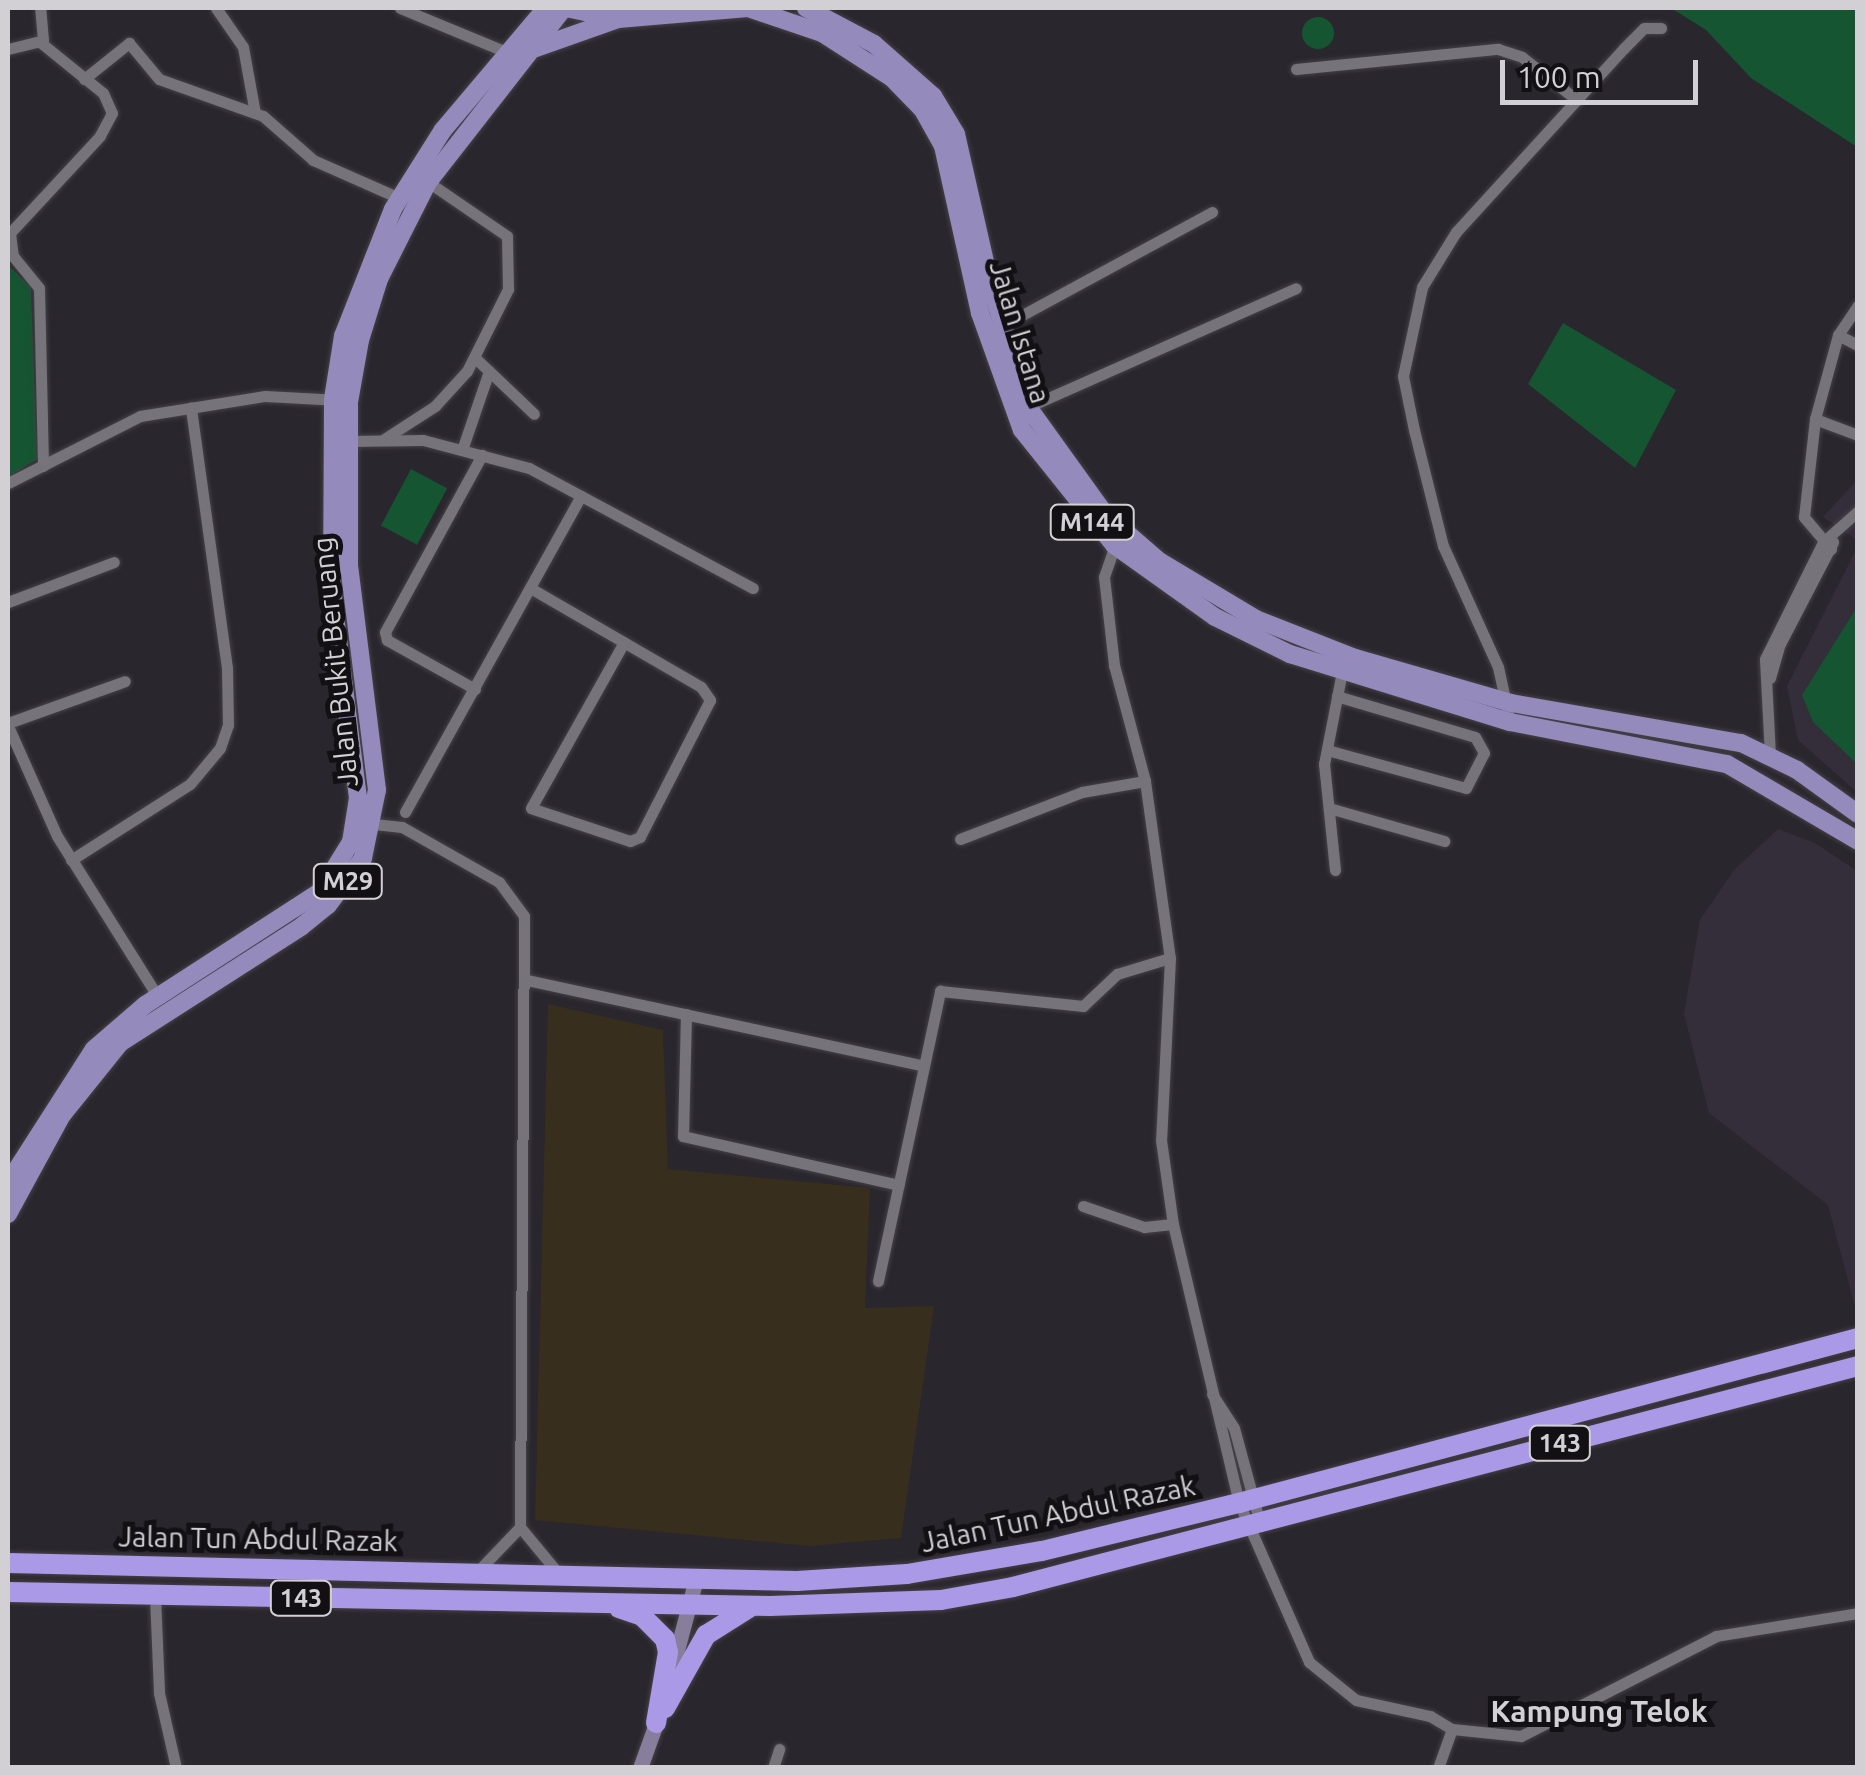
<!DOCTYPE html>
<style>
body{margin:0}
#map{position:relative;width:1865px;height:1775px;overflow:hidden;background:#2a262d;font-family:Ubuntu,sans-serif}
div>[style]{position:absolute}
.commercial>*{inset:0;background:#372e1e}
.built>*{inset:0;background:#342e3a}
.green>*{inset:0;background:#155531;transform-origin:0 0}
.round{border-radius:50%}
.roads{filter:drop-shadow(0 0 2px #444147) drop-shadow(0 0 2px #444147)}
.street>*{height:11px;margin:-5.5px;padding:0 5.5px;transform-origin:5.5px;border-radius:5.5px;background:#77737b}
.secondary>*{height:15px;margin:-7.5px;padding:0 7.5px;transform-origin:7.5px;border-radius:7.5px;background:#867e9b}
.primary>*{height:18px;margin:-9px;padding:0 9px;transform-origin:9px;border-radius:9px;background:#958abc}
.highway>*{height:20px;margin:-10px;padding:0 10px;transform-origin:10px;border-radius:10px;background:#a999e7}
span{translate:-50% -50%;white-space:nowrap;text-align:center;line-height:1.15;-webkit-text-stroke:10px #121013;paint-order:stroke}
.shield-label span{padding:2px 8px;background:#121013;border:2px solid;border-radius:8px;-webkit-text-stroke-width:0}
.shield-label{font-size:25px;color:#d3d0d5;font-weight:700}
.street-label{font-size:28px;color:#d3d0d5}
.neighbourhood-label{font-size:30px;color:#d3d0d5;font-weight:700}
.frame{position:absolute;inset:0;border:10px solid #d3d0d5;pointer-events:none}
.scale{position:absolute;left:1500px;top:60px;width:198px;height:45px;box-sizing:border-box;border:5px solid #d3d0d5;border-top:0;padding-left:12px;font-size:30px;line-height:35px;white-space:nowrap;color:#d3d0d5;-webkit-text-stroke:8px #121013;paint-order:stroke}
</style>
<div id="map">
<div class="commercial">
<i style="clip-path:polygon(548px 1004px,663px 1030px,668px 1169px,870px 1188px,865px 1308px,934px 1306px,901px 1538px,810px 1546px,535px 1520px)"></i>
</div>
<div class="built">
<i style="clip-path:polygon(1857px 480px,1857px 540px,1823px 517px)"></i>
<i style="clip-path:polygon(1857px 548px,1857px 792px,1798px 740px,1787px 686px)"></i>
<i style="clip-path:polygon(1778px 829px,1815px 843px,1857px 871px,1857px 1314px,1828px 1205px,1709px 1113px,1684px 1014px,1700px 920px,1734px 870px)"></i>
</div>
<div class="green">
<i style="clip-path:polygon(1671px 8px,1857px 8px,1857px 147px,1751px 78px,1706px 30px)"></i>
<i class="round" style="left:1302px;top:17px;width:32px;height:32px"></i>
<i style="clip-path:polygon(8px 265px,31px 287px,37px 459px,8px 478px)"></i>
<i style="clip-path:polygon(1563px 323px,1676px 390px,1635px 468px,1528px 384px)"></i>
<i style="left:411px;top:469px;width:41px;height:64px;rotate:28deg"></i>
<i style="clip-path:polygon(1857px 607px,1857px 764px,1813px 722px,1802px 695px)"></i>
</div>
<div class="roads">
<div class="street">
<i style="left:216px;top:8px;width:47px;rotate:55.3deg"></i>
<i style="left:243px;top:47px;width:67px;rotate:79.7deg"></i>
<i style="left:400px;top:8px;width:120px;rotate:22.5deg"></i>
<i style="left:40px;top:42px;width:81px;rotate:39deg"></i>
<i style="left:103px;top:93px;width:22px;rotate:66deg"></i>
<i style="left:112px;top:113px;width:26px;rotate:118deg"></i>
<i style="left:100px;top:136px;width:132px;rotate:132.9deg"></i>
<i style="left:10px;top:233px;width:23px;rotate:83deg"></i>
<i style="left:13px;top:256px;width:41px;rotate:50.9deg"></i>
<i style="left:39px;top:288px;width:178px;rotate:88.7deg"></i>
<i style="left:8px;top:49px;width:36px;rotate:-14deg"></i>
<i style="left:43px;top:40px;width:32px;rotate:-95deg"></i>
<i style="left:1296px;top:69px;width:203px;rotate:-5.7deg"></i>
<i style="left:1498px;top:49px;width:25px;rotate:18deg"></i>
<i style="left:1522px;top:57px;width:70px;rotate:38deg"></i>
<i style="left:84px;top:79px;width:58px;rotate:-38.7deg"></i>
<i style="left:129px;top:43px;width:47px;rotate:50.2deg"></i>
<i style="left:159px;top:79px;width:110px;rotate:19.6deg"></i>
<i style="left:263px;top:116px;width:67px;rotate:41.3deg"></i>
<i style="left:313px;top:160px;width:94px;rotate:23.8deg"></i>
<i style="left:1002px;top:326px;width:239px;rotate:-28.5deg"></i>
<i style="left:1838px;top:335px;width:22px;rotate:27deg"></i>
<i style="left:489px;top:371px;width:62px;rotate:43.7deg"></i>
<i style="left:1028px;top:407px;width:293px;rotate:-23.9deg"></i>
<i style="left:1815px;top:419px;width:46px;rotate:20.4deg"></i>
<i style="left:384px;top:439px;width:61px;rotate:-32.9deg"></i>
<i style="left:435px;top:406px;width:47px;rotate:-47.6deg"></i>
<i style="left:467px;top:371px;width:92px;rotate:-63.4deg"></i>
<i style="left:508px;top:289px;width:53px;rotate:-91.1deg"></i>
<i style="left:507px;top:236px;width:96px;rotate:-145.6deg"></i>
<i style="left:346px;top:441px;width:77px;rotate:-0.7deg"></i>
<i style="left:423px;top:440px;width:110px;rotate:14.8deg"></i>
<i style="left:529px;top:468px;width:254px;rotate:28.2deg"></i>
<i style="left:463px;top:447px;width:80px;rotate:-71.1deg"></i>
<i style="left:489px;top:371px;width:19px;rotate:-137deg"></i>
<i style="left:8px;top:483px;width:148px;rotate:-26.9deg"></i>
<i style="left:140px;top:416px;width:127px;rotate:-9.1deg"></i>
<i style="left:265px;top:396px;width:75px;rotate:3.1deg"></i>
<i style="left:1116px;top:542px;width:37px;rotate:109deg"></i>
<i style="left:1104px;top:577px;width:89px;rotate:83.5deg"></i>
<i style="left:1114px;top:665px;width:120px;rotate:75deg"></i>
<i style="left:1145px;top:781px;width:179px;rotate:82deg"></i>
<i style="left:1170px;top:958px;width:182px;rotate:92.8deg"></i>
<i style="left:1161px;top:1140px;width:85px;rotate:81.9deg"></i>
<i style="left:1173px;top:1224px;width:287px;rotate:76.7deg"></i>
<i style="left:1239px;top:1503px;width:174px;rotate:66.2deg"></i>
<i style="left:1309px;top:1662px;width:60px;rotate:39deg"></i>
<i style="left:1356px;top:1700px;width:76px;rotate:12.2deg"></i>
<i style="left:1430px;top:1716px;width:26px;rotate:31deg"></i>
<i style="left:1452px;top:1729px;width:69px;rotate:5.8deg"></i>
<i style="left:1521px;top:1736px;width:219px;rotate:-27.1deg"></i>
<i style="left:1716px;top:1636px;width:144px;rotate:-9.2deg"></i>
<i style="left:1831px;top:549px;width:42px;rotate:-130.2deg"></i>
<i style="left:1804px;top:517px;width:99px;rotate:-83.6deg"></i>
<i style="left:1815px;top:419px;width:87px;rotate:-74.7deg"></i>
<i style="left:1838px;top:335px;width:36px;rotate:-56deg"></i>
<i style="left:532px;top:589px;width:195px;rotate:30.1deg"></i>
<i style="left:701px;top:687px;width:16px;rotate:55deg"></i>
<i style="left:710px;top:700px;width:154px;rotate:117.1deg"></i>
<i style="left:640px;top:837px;width:11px;rotate:158deg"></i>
<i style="left:630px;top:841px;width:104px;rotate:-161.6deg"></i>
<i style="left:531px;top:808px;width:190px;rotate:-60.7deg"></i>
<i style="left:8px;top:602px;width:113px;rotate:-20.7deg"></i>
<i style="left:1770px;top:678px;width:35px;rotate:-74deg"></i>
<i style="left:1780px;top:644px;width:115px;rotate:-62.5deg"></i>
<i style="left:475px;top:689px;width:101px;rotate:-150.9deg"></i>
<i style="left:387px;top:640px;width:8px;rotate:-104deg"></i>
<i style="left:385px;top:632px;width:202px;rotate:-61.3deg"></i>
<i style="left:1510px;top:722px;width:56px;rotate:-102.3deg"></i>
<i style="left:1498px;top:667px;width:133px;rotate:-114.4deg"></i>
<i style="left:1443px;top:546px;width:120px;rotate:-104deg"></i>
<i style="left:1414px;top:430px;width:55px;rotate:-101.5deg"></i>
<i style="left:1403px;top:376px;width:91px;rotate:-77.9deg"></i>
<i style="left:1422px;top:287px;width:65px;rotate:-58.3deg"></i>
<i style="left:1456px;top:232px;width:249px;rotate:-47.6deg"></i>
<i style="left:1624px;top:48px;width:28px;rotate:-45deg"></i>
<i style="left:1644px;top:28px;width:17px"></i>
<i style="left:8px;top:723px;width:124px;rotate:-19.7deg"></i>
<i style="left:8px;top:726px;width:120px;rotate:66deg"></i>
<i style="left:57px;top:836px;width:190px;rotate:57.9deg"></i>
<i style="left:1327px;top:750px;width:144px;rotate:15.3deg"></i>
<i style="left:1466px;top:788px;width:39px;rotate:-63deg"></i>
<i style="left:1484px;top:753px;width:18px;rotate:-119deg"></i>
<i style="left:1475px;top:737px;width:144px;rotate:-163.5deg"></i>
<i style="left:1770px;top:755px;width:96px;rotate:-93deg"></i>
<i style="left:1765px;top:659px;width:131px;rotate:-63.6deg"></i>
<i style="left:1823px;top:542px;width:47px;rotate:-41.5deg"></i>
<i style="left:1329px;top:808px;width:120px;rotate:16deg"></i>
<i style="left:405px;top:812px;width:362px;rotate:-60.9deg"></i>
<i style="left:374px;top:824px;width:28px;rotate:6deg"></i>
<i style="left:402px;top:827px;width:112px;rotate:29.6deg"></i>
<i style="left:499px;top:882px;width:42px;rotate:53.7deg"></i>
<i style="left:524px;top:916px;width:611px;rotate:90.38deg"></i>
<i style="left:520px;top:1527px;width:60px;rotate:50.4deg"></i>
<i style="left:960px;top:839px;width:131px;rotate:-21.1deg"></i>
<i style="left:1082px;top:792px;width:64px;rotate:-9.9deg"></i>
<i style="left:71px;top:860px;width:141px;rotate:-32.6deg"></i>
<i style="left:190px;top:784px;width:47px;rotate:-50.2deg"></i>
<i style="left:220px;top:748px;width:24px;rotate:-71deg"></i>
<i style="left:228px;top:725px;width:57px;rotate:-91deg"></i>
<i style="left:227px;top:668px;width:263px;rotate:-97.9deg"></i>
<i style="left:1335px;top:870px;width:107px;rotate:-95.9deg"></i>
<i style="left:1324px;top:764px;width:95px;rotate:-79deg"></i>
<i style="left:527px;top:980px;width:406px;rotate:12.2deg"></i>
<i style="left:686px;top:1014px;width:122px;rotate:91.4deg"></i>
<i style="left:683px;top:1136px;width:221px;rotate:12.8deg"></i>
<i style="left:1083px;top:1206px;width:65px;rotate:19deg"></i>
<i style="left:1144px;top:1227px;width:29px;rotate:-6deg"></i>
<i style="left:878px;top:1281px;width:297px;rotate:-77.9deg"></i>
<i style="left:940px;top:991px;width:144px;rotate:6deg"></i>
<i style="left:1083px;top:1006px;width:47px;rotate:-43.3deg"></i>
<i style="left:1117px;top:974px;width:55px;rotate:-16.8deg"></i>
<i style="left:1212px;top:1394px;width:40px;rotate:57.1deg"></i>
<i style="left:1234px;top:1428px;width:99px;rotate:74.8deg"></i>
<i style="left:478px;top:1571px;width:61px;rotate:-46.3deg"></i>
<i style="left:155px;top:1596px;width:97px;rotate:87.6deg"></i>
<i style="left:159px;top:1693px;width:77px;rotate:77.2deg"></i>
<i style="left:773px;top:1768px;width:20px;rotate:-72deg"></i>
<i style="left:1438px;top:1768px;width:41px;rotate:-70.3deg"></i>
</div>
<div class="secondary">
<i style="left:672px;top:1669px;width:93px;rotate:-75.1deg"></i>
<i style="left:640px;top:1768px;width:56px;rotate:-70.3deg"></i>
</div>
<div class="primary">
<i style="left:566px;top:8px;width:53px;rotate:11.9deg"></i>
<i style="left:618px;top:19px;width:130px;rotate:-4.8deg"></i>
<i style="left:748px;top:8px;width:78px;rotate:18.7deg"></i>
<i style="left:822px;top:33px;width:83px;rotate:32.7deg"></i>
<i style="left:892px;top:78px;width:45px;rotate:45.9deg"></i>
<i style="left:923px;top:110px;width:41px;rotate:60.9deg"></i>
<i style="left:943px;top:146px;width:171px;rotate:77.5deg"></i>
<i style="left:980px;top:313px;width:124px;rotate:70.3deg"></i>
<i style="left:1022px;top:430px;width:147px;rotate:51.3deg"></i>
<i style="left:1114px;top:545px;width:124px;rotate:35.5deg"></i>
<i style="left:1215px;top:617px;width:84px;rotate:26.3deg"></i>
<i style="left:1290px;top:654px;width:230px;rotate:17.2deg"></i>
<i style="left:1510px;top:722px;width:221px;rotate:11deg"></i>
<i style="left:1727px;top:764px;width:152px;rotate:30.4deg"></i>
<i style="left:806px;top:8px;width:77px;rotate:27.9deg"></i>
<i style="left:874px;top:44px;width:79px;rotate:41.4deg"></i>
<i style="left:933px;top:96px;width:44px;rotate:58.8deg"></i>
<i style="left:956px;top:134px;width:154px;rotate:77.2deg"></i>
<i style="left:990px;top:284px;width:129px;rotate:72.8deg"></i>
<i style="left:1028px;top:407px;width:132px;rotate:54.3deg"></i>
<i style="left:1105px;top:514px;width:72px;rotate:41deg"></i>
<i style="left:1159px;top:561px;width:113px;rotate:30.9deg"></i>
<i style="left:1256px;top:619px;width:106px;rotate:21.5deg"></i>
<i style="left:1355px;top:658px;width:162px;rotate:16.1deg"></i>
<i style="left:1511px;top:703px;width:233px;rotate:9.9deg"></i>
<i style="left:1741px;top:743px;width:62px;rotate:25.7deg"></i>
<i style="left:1797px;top:770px;width:75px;rotate:35.8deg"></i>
<i style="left:536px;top:48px;width:87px;rotate:-19.5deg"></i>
<i style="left:8px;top:1183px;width:159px;rotate:-57.3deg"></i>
<i style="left:94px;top:1049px;width:67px;rotate:-40.8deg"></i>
<i style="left:145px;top:1005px;width:208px;rotate:-32.9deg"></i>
<i style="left:320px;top:892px;width:59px;rotate:-58.2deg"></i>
<i style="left:351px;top:842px;width:45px;rotate:-81deg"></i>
<i style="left:358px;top:798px;width:207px;rotate:-97.2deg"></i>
<i style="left:332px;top:593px;width:194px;rotate:-89.7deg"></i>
<i style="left:333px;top:399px;width:64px;rotate:-81deg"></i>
<i style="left:343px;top:336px;width:136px;rotate:-68.5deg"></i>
<i style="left:393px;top:209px;width:93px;rotate:-57.7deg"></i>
<i style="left:443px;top:130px;width:160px;rotate:-49.8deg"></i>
<i style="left:8px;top:1214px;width:113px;rotate:-61.4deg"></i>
<i style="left:62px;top:1115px;width:92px;rotate:-51.1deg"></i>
<i style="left:120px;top:1043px;width:216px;rotate:-32.7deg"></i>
<i style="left:302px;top:926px;width:33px;rotate:-39deg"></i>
<i style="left:328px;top:905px;width:59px;rotate:-53.3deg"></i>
<i style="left:363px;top:858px;width:69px;rotate:-78.4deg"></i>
<i style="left:377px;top:790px;width:228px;rotate:-97.1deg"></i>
<i style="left:349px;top:564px;width:162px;rotate:-90deg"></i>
<i style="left:349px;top:402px;width:63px;rotate:-79.9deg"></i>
<i style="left:360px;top:340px;width:64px;rotate:-72.7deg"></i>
<i style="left:379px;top:279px;width:109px;rotate:-63.2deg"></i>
<i style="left:428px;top:182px;width:221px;rotate:-52deg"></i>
</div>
<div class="highway">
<i style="left:8px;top:1563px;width:789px;rotate:1.31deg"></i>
<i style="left:797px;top:1581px;width:110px;rotate:-3.6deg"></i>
<i style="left:907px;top:1574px;width:137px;rotate:-9.7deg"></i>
<i style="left:1042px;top:1551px;width:203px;rotate:-13.7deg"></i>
<i style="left:1239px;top:1503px;width:641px;rotate:-14.93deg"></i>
<i style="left:8px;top:1592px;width:762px;rotate:1.05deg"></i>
<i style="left:770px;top:1606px;width:171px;rotate:-2deg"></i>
<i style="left:941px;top:1600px;width:73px;rotate:-10.2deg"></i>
<i style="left:1013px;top:1587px;width:873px;rotate:-14.66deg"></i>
<i style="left:619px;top:1608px;width:24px;rotate:19deg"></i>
<i style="left:642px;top:1616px;width:33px;rotate:45deg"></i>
<i style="left:665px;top:1639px;width:13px;rotate:77deg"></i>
<i style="left:668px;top:1652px;width:72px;rotate:99.6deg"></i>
<i style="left:665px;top:1708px;width:84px;rotate:-60.7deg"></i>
<i style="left:706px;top:1635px;width:51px;rotate:-32.1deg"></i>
</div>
</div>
<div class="shield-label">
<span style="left:1092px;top:522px">M144</span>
<span style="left:348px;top:881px">M29</span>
<span style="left:1560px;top:1443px">143</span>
<span style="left:301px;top:1598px">143</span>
</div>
<div class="street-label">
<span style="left:1020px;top:332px;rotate:73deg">Jalan Istana</span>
<span style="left:335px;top:662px;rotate:-96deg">Jalan Bukit Beruang</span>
<span style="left:1058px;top:1514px;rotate:-12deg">Jalan Tun Abdul Razak</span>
<span style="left:258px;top:1539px;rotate:1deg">Jalan Tun Abdul Razak</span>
</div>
<div class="neighbourhood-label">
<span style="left:1599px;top:1711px">Kampung Telok</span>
</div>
<div class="frame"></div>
<div class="scale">100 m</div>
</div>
